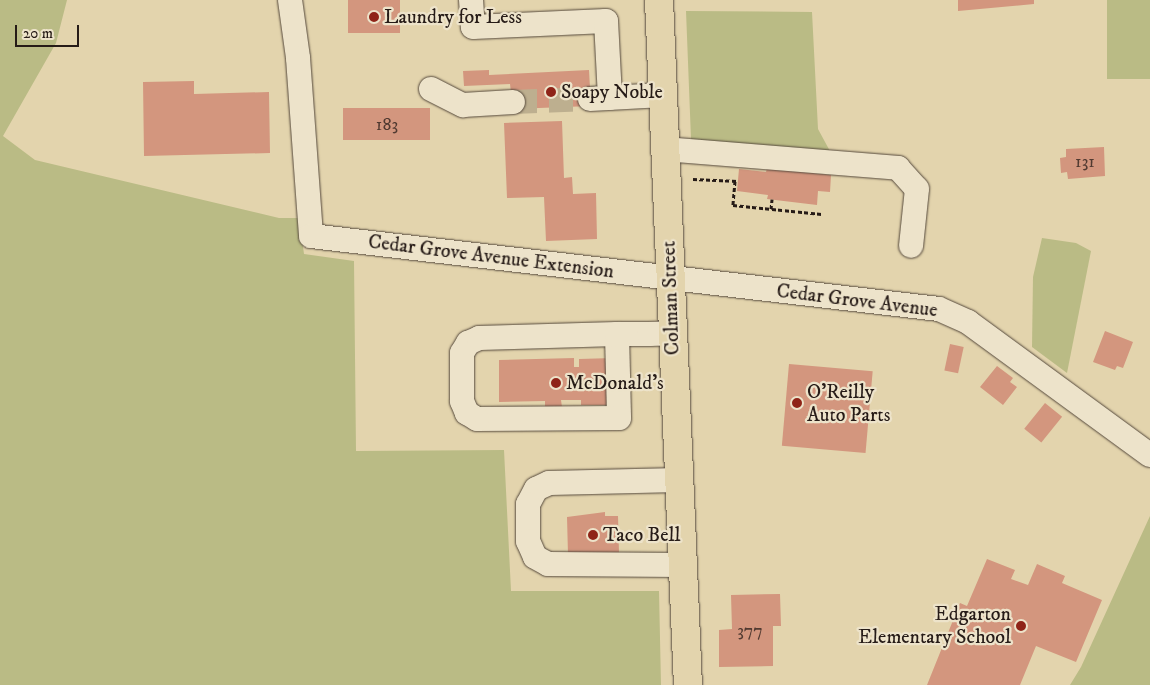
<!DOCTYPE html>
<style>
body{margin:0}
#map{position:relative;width:1150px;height:685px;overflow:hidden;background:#e3d4ad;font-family:"IM FELL DW Pica",serif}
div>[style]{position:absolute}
.green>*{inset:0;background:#babb85;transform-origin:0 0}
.building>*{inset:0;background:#d3967e;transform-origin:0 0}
.minor-tunnel>*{height:24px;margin-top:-12px;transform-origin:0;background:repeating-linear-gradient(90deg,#bdaf8f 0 24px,transparent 0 36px)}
.path>*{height:3px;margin-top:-1.5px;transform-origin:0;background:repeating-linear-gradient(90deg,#261b17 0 4px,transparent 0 6.5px)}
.roads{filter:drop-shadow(0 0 1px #55493c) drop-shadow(0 0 1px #55493c)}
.minor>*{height:24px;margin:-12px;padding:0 12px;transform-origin:12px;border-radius:12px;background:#ede3ca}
.major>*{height:28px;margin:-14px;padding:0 14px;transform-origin:14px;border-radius:14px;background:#e3d4ad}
.dots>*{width:14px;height:14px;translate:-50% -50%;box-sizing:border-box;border:2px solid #ede3ca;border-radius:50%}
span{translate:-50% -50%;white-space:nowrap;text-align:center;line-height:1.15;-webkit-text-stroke:4.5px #ede3ca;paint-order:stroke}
.number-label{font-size:18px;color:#513a31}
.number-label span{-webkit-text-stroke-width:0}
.poi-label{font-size:20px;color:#261b17}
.left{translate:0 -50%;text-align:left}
.right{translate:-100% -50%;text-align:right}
.street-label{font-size:20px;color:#261b17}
.scale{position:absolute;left:15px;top:25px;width:64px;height:22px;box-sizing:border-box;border:2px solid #261b17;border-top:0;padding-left:6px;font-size:15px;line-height:18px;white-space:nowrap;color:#261b17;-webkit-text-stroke:4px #ede3ca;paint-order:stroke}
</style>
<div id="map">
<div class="green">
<i style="clip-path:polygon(0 0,67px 0,56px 43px,3px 136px,35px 160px,279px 218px,299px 218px,304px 254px,354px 261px,356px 451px,504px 450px,511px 591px,659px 591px,661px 685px,0 685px)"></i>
<i style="left:1107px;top:0;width:43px;height:79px"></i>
<i style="clip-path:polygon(686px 11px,812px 12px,818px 129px,831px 153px,691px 139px)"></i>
<i style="clip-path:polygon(1042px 238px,1076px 243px,1091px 251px,1067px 373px,1032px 347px,1033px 277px)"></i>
<i style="clip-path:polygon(1150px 516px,1150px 685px,1070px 685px,1081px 667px)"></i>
</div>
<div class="building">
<i style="left:348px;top:0;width:52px;height:33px"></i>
<i style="clip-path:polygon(958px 0,1034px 0,1034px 4px,958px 11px)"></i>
<i style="clip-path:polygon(489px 70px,489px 75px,589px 70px,591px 106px,513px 109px,510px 84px,464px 86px,463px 71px)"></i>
<i style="clip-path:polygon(194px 81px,194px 94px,269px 92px,270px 153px,144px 156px,143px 82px)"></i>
<i style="left:430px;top:108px;width:32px;height:87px;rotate:90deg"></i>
<i style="clip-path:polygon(562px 121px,564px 178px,572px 177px,573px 194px,596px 193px,597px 239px,546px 241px,544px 197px,507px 198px,504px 123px)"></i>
<i style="clip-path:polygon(1104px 147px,1105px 176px,1068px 179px,1067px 172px,1061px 173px,1060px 158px,1066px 157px,1066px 149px)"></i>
<i style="clip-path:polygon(767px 168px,831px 175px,830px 192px,818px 191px,817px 205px,767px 199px,768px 195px,737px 191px,739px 169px,766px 172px)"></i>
<i style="clip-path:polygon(1105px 331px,1133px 342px,1123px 368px,1117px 366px,1115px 370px,1093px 362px)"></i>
<i style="left:950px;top:344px;width:14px;height:27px;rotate:12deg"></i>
<i style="clip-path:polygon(574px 358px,574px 367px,579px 367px,579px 359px,613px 358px,614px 405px,581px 405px,581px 400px,561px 400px,562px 407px,545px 407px,545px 401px,499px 402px,499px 360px)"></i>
<i style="left:789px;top:364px;width:84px;height:82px;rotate:5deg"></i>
<i style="clip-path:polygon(997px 366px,1013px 378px,1010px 382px,1017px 387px,1003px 405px,980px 387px)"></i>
<i style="left:1045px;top:403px;width:22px;height:33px;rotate:39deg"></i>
<i style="clip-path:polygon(605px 512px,605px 516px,618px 516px,619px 553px,568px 555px,567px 517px)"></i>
<i style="clip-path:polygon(987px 559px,1015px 570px,1011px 579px,1028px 585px,1037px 564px,1065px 576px,1062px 583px,1102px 600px,1076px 662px,1036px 646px,1020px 685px,927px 685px,960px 603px,967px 606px)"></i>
<i style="clip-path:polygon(780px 594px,781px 626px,773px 626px,773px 666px,719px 667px,719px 630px,732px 629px,731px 595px)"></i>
</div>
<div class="minor-tunnel">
<i style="left:513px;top:102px;width:77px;rotate:-2.2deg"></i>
</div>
<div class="path">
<i style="left:693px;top:179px;width:45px;rotate:2.5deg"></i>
<i style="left:735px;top:181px;width:24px;rotate:95deg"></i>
<i style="left:733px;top:205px;width:89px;rotate:5.8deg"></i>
<i style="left:771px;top:209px;width:10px;rotate:-84deg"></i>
</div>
<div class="roads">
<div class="minor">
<i style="left:290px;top:0;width:59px;rotate:82.1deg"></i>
<i style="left:298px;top:58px;width:178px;rotate:85.8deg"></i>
<i style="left:311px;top:236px;width:632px;rotate:6.63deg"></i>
<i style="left:939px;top:309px;width:32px;rotate:24deg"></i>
<i style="left:968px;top:322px;width:225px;rotate:36.2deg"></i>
<i style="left:471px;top:0;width:27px;rotate:86deg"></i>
<i style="left:473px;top:27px;width:133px;rotate:-2.6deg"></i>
<i style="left:606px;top:21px;width:77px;rotate:87deg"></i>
<i style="left:431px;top:89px;width:36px;rotate:27deg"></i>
<i style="left:463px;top:105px;width:50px;rotate:-3.4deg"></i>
<i style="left:590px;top:99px;width:73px;rotate:-3.1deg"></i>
<i style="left:664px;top:149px;width:235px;rotate:4.6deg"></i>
<i style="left:898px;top:168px;width:28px;rotate:48deg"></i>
<i style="left:917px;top:189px;width:57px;rotate:96deg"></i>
<i style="left:617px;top:334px;width:84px;rotate:88.6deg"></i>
<i style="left:619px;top:418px;width:142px;rotate:179.6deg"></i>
<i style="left:477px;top:419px;width:12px;rotate:-149deg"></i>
<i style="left:467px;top:413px;width:13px;rotate:-113deg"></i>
<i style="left:462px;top:401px;width:48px;rotate:-90deg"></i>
<i style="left:462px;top:353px;width:12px;rotate:-59deg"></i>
<i style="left:468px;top:343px;width:12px;rotate:-24deg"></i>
<i style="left:479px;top:338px;width:138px;rotate:-1.7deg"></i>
<i style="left:617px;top:334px;width:32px"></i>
<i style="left:649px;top:334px;width:24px;rotate:-2deg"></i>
<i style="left:679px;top:480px;width:130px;rotate:178.7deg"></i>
<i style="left:549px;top:483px;width:14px;rotate:155deg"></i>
<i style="left:536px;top:489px;width:17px;rotate:118deg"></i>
<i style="left:528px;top:504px;width:37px;rotate:90deg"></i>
<i style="left:528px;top:541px;width:17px;rotate:66deg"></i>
<i style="left:535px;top:557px;width:15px;rotate:28deg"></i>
<i style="left:548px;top:564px;width:134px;rotate:0.4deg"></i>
</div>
<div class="major">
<i style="left:659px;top:0;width:686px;rotate:87.58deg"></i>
</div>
</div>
<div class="dots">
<i style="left:374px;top:17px;background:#8f2418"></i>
<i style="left:551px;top:92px;background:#8f2418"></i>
<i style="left:556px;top:383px;background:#8f2418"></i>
<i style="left:797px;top:403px;background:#8f2418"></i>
<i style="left:593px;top:535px;background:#8f2418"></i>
<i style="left:1021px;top:626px;background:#8f2418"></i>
</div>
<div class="number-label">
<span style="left:387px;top:125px">183</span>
<span style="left:1085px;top:162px">131</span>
<span style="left:750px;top:631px">377</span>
</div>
<div class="poi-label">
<span class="left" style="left:384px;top:17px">Laundry for Less</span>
<span class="left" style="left:561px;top:92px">Soapy Noble</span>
<span class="left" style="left:566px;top:383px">McDonald's</span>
<span class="left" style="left:807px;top:404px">O'Reilly<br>Auto Parts</span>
<span class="left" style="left:603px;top:535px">Taco Bell</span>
<span class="right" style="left:1011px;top:626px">Edgarton<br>Elementary School</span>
</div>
<div class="street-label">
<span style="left:491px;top:257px;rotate:7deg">Cedar Grove Avenue Extension</span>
<span style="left:671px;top:298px;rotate:-92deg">Colman Street</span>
<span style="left:857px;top:301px;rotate:7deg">Cedar Grove Avenue</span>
</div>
<div class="scale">20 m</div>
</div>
